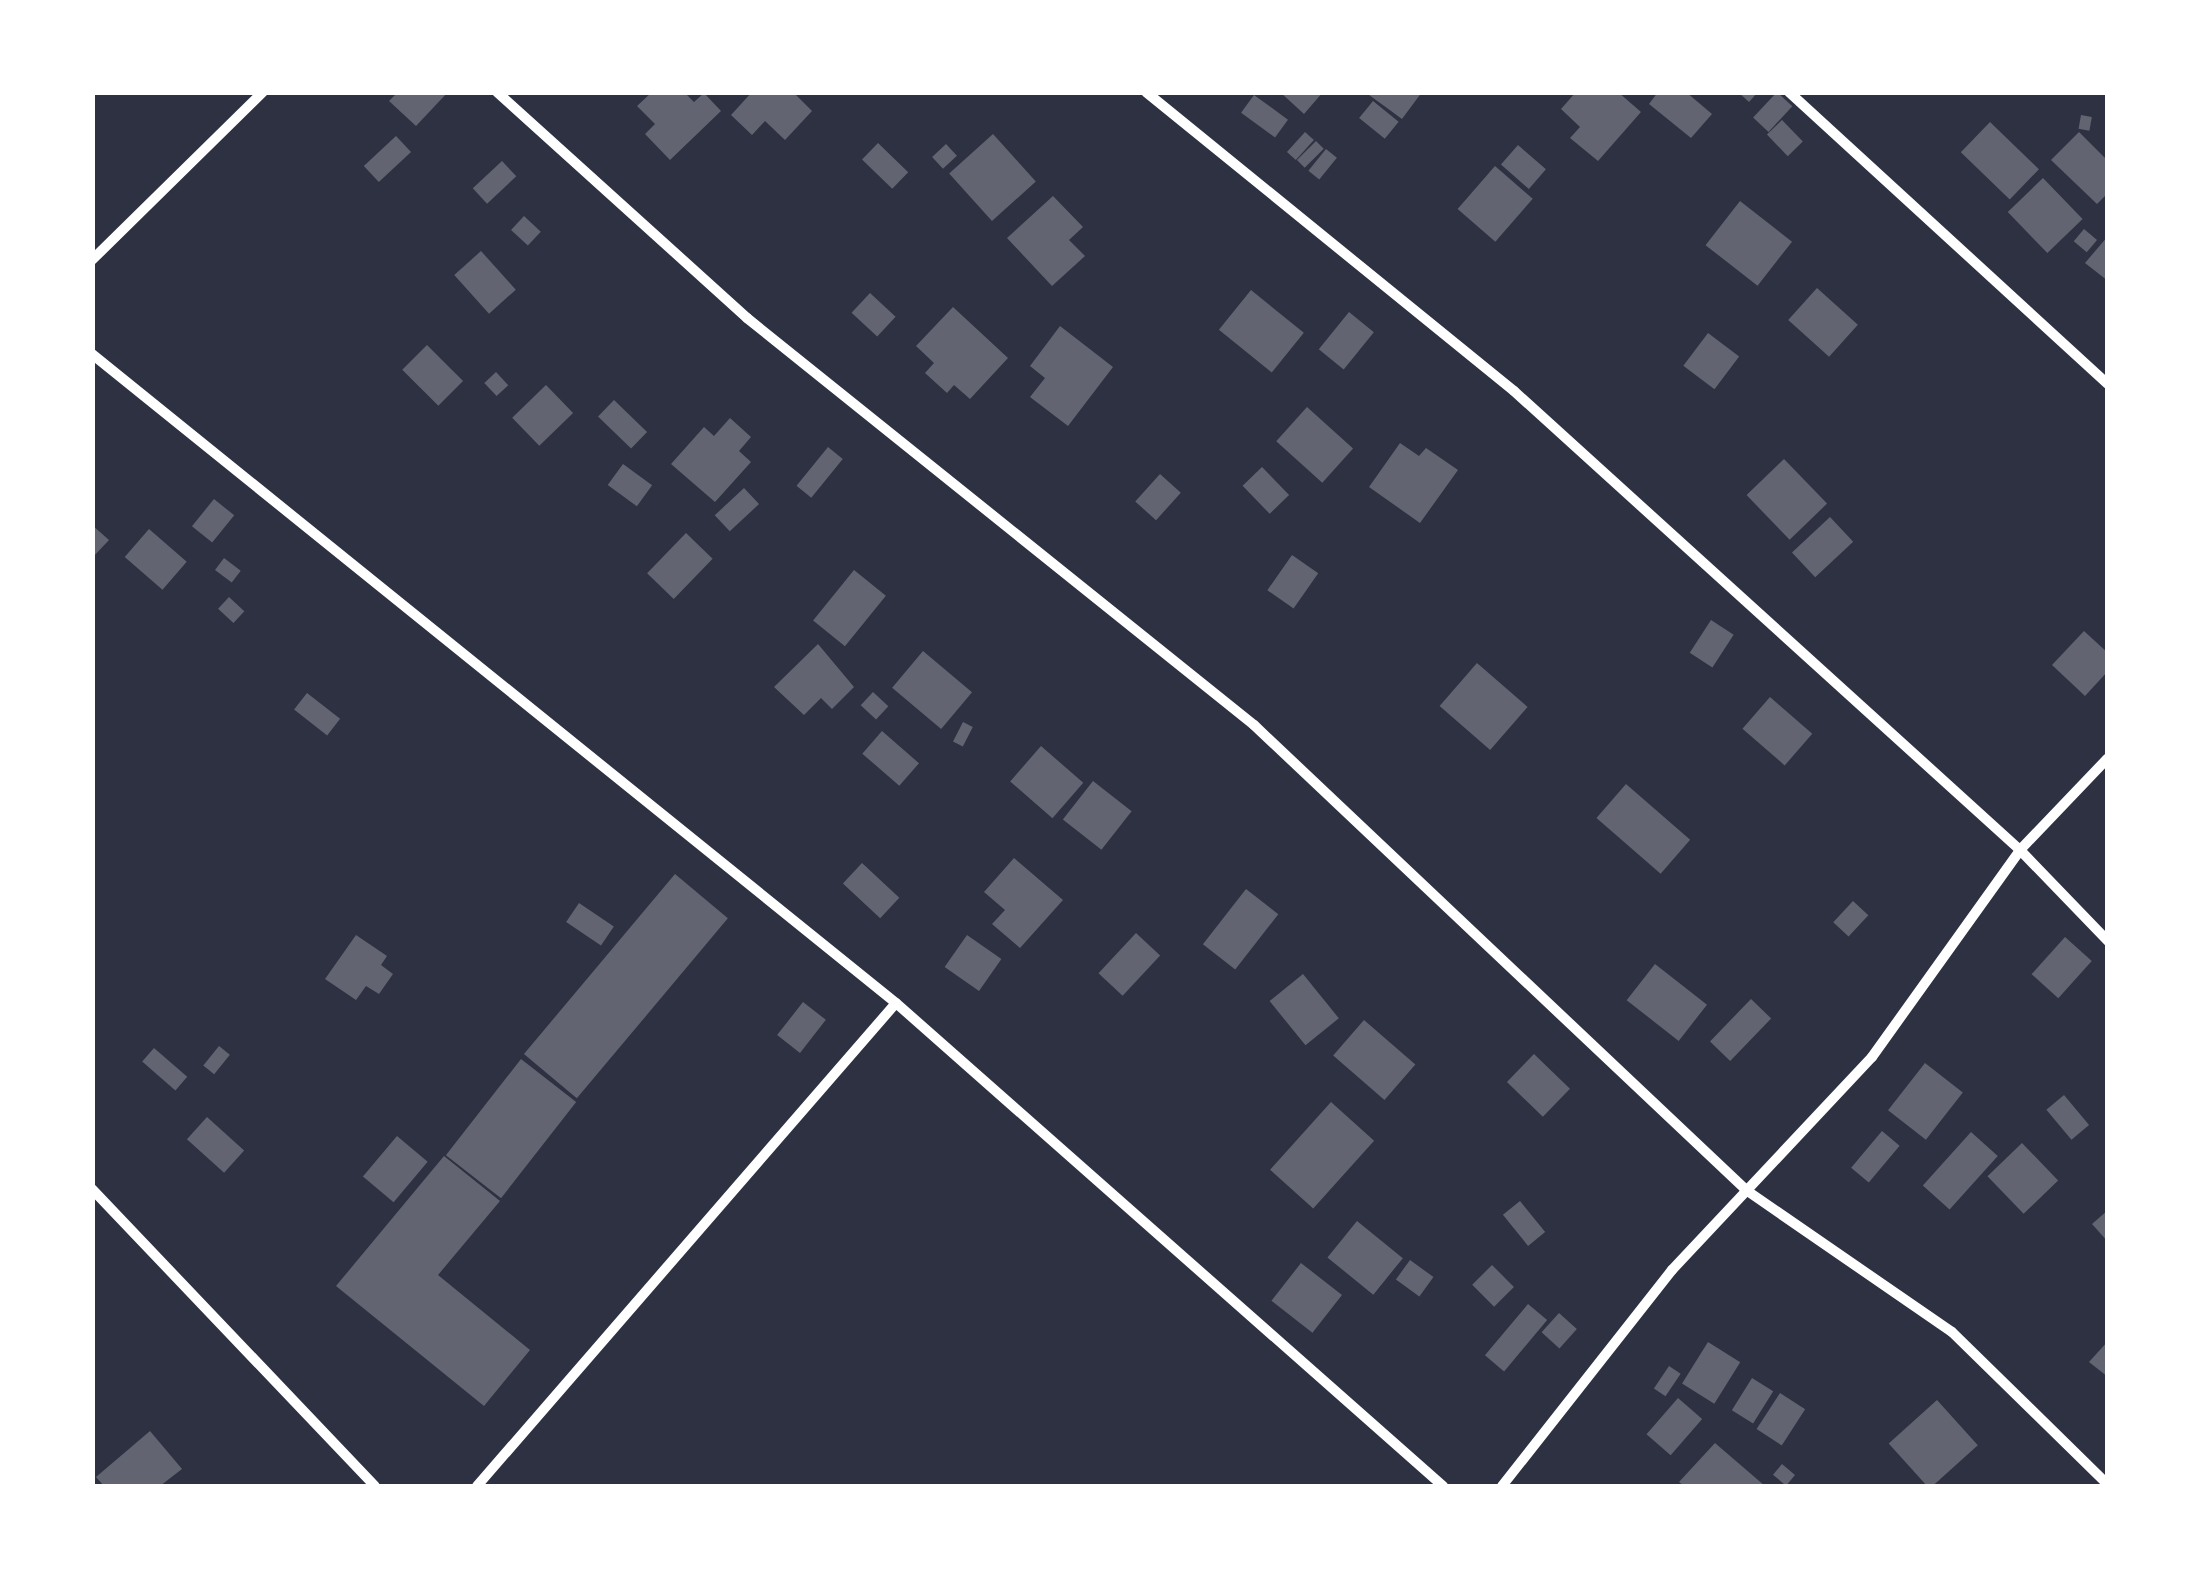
<!DOCTYPE html>
<style>
body{margin:0}
#map{position:relative;width:2200px;height:1579px;overflow:hidden;background:#2d3142;font-family:Barlow,sans-serif}
div>[style]{position:absolute}
.building>*{inset:0;background:#626471;transform-origin:0 0}
.minor>*{height:10px;margin:-5px;padding:0 5px;transform-origin:5px;border-radius:5px;background:#fff}
span{translate:-50% -50%;white-space:nowrap;text-align:center;line-height:1.15;-webkit-text-stroke:9px #fff;paint-order:stroke}
.frame{position:absolute;inset:0;border:95px solid #fff;pointer-events:none}
</style>
<div id="map">
<div class="building">
<i style="clip-path:polygon(398px 92px,448px 92px,416px 126px,389px 101px)"></i>
<i style="clip-path:polygon(652px 92px,684px 92px,694px 102px,704px 93px,721px 111px,670px 160px,645px 134px,655px 124px,637px 106px)"></i>
<i style="clip-path:polygon(752px 92px,793px 92px,812px 111px,785px 140px,765px 121px,752px 135px,731px 115px)"></i>
<i style="clip-path:polygon(1280px 92px,1323px 92px,1304px 114px)"></i>
<i style="clip-path:polygon(1365px 92px,1422px 92px,1402px 119px)"></i>
<i style="clip-path:polygon(1576px 92px,1618px 92px,1641px 112px,1598px 161px,1570px 138px,1580px 127px,1561px 109px)"></i>
<i style="clip-path:polygon(1658px 92px,1686px 92px,1712px 114px,1691px 138px,1649px 104px)"></i>
<i style="clip-path:polygon(1738px 92px,1758px 92px,1749px 102px)"></i>
<i style="left:1777px;top:92px;width:21px;height:35px;rotate:43deg"></i>
<i style="left:1254px;top:95px;width:42px;height:22px;rotate:36deg"></i>
<i style="left:1373px;top:101px;width:33px;height:22px;rotate:39deg"></i>
<i style="left:2081px;top:115px;width:11px;height:14px;rotate:10deg"></i>
<i style="left:1782px;top:120px;width:30px;height:21px;rotate:46deg"></i>
<i style="left:1990px;top:122px;width:68px;height:42px;rotate:44deg"></i>
<i style="left:1305px;top:132px;width:12px;height:27px;rotate:42deg"></i>
<i style="clip-path:polygon(2079px 132px,2108px 161px,2108px 193px,2097px 204px,2051px 160px)"></i>
<i style="left:993px;top:134px;width:64px;height:59px;rotate:48deg"></i>
<i style="left:396px;top:136px;width:22px;height:44px;rotate:47deg"></i>
<i style="left:1316px;top:141px;width:11px;height:27px;rotate:45deg"></i>
<i style="left:878px;top:143px;width:42px;height:23px;rotate:44deg"></i>
<i style="left:946px;top:144px;width:16px;height:19px;rotate:47deg"></i>
<i style="left:1518px;top:145px;width:37px;height:26px;rotate:41deg"></i>
<i style="left:1326px;top:149px;width:14px;height:28px;rotate:39deg"></i>
<i style="left:502px;top:161px;width:21px;height:40px;rotate:47deg"></i>
<i style="left:1495px;top:166px;width:50px;height:57px;rotate:41deg"></i>
<i style="left:2043px;top:178px;width:57px;height:49px;rotate:46deg"></i>
<i style="clip-path:polygon(1053px 196px,1083px 227px,1069px 240px,1085px 256px,1052px 286px,1007px 238px)"></i>
<i style="left:1740px;top:201px;width:66px;height:56px;rotate:38deg"></i>
<i style="left:524px;top:216px;width:23px;height:19px;rotate:43deg"></i>
<i style="left:2084px;top:229px;width:17px;height:16px;rotate:40deg"></i>
<i style="clip-path:polygon(2108px 236px,2108px 281px,2085px 263px)"></i>
<i style="left:481px;top:251px;width:52px;height:36px;rotate:48deg"></i>
<i style="left:1817px;top:288px;width:55px;height:43px;rotate:42deg"></i>
<i style="left:1251px;top:290px;width:68px;height:51px;rotate:39deg"></i>
<i style="left:870px;top:293px;width:35px;height:27px;rotate:43deg"></i>
<i style="clip-path:polygon(953px 307px,1008px 358px,970px 399px,954px 385px,947px 393px,925px 373px,934px 363px,916px 346px)"></i>
<i style="left:1349px;top:312px;width:32px;height:48px;rotate:39deg"></i>
<i style="clip-path:polygon(1060px 326px,1113px 367px,1068px 426px,1030px 397px,1045px 378px,1030px 366px)"></i>
<i style="left:1708px;top:333px;width:39px;height:41px;rotate:37deg"></i>
<i style="left:427px;top:345px;width:51px;height:35px;rotate:45deg"></i>
<i style="left:496px;top:372px;width:18px;height:16px;rotate:47deg"></i>
<i style="left:546px;top:385px;width:39px;height:47px;rotate:46deg"></i>
<i style="left:614px;top:400px;width:46px;height:23px;rotate:44deg"></i>
<i style="left:1307px;top:407px;width:62px;height:46px;rotate:42deg"></i>
<i style="clip-path:polygon(730px 418px,751px 437px,739px 451px,751px 462px,715px 502px,671px 464px,704px 427px,714px 436px)"></i>
<i style="clip-path:polygon(1400px 443px,1419px 456px,1426px 448px,1458px 470px,1420px 523px,1369px 487px)"></i>
<i style="left:828px;top:447px;width:19px;height:50px;rotate:39deg"></i>
<i style="left:1784px;top:459px;width:62px;height:52px;rotate:46deg"></i>
<i style="left:623px;top:464px;width:36px;height:26px;rotate:36deg"></i>
<i style="left:1262px;top:467px;width:39px;height:27px;rotate:46deg"></i>
<i style="left:1160px;top:474px;width:28px;height:37px;rotate:42deg"></i>
<i style="left:744px;top:488px;width:22px;height:40px;rotate:47deg"></i>
<i style="left:214px;top:499px;width:26px;height:35px;rotate:39deg"></i>
<i style="left:1830px;top:517px;width:34px;height:52px;rotate:47deg"></i>
<i style="clip-path:polygon(92px 525px,109px 540px,92px 558px)"></i>
<i style="left:149px;top:529px;width:50px;height:37px;rotate:41deg"></i>
<i style="left:686px;top:533px;width:37px;height:56px;rotate:44deg"></i>
<i style="left:1292px;top:555px;width:32px;height:43px;rotate:35deg"></i>
<i style="left:224px;top:558px;width:21px;height:15px;rotate:37deg"></i>
<i style="left:854px;top:570px;width:41px;height:65px;rotate:39deg"></i>
<i style="left:229px;top:597px;width:21px;height:16px;rotate:43deg"></i>
<i style="left:1711px;top:620px;width:27px;height:39px;rotate:33deg"></i>
<i style="clip-path:polygon(2084px 631px,2108px 653px,2108px 671px,2085px 696px,2052px 665px)"></i>
<i style="clip-path:polygon(818px 644px,854px 687px,832px 709px,821px 698px,804px 715px,774px 687px)"></i>
<i style="left:923px;top:651px;width:64px;height:48px;rotate:40deg"></i>
<i style="left:1477px;top:663px;width:67px;height:57px;rotate:41deg"></i>
<i style="left:873px;top:692px;width:21px;height:18px;rotate:43deg"></i>
<i style="left:307px;top:693px;width:42px;height:21px;rotate:38deg"></i>
<i style="left:1770px;top:697px;width:56px;height:42px;rotate:41deg"></i>
<i style="left:963px;top:722px;width:11px;height:22px;rotate:27deg"></i>
<i style="left:882px;top:731px;width:49px;height:30px;rotate:41deg"></i>
<i style="left:1041px;top:746px;width:56px;height:47px;rotate:41deg"></i>
<i style="left:1093px;top:781px;width:49px;height:49px;rotate:38deg"></i>
<i style="left:1626px;top:784px;width:85px;height:45px;rotate:41deg"></i>
<i style="clip-path:polygon(1014px 858px,1063px 900px,1020px 948px,992px 924px,1005px 910px,984px 892px)"></i>
<i style="left:862px;top:863px;width:51px;height:28px;rotate:43deg"></i>
<i style="left:675px;top:874px;width:69px;height:235px;rotate:40deg"></i>
<i style="left:1246px;top:889px;width:41px;height:70px;rotate:38deg"></i>
<i style="left:1853px;top:901px;width:21px;height:29px;rotate:43deg"></i>
<i style="left:579px;top:903px;width:42px;height:23px;rotate:34deg"></i>
<i style="left:1136px;top:933px;width:33px;height:55px;rotate:43deg"></i>
<i style="clip-path:polygon(356px 935px,387px 956px,381px 965px,393px 974px,379px 994px,366px 986px,356px 1000px,325px 979px)"></i>
<i style="left:967px;top:935px;width:42px;height:39px;rotate:35deg"></i>
<i style="left:2065px;top:937px;width:36px;height:50px;rotate:42deg"></i>
<i style="left:1655px;top:964px;width:66px;height:46px;rotate:38deg"></i>
<i style="left:1303px;top:974px;width:57px;height:43px;rotate:51deg"></i>
<i style="left:1751px;top:999px;width:28px;height:59px;rotate:44deg"></i>
<i style="left:803px;top:1002px;width:29px;height:42px;rotate:38deg"></i>
<i style="left:1364px;top:1020px;width:68px;height:47px;rotate:41deg"></i>
<i style="left:219px;top:1046px;width:14px;height:25px;rotate:39deg"></i>
<i style="left:154px;top:1048px;width:44px;height:18px;rotate:41deg"></i>
<i style="left:1534px;top:1054px;width:50px;height:39px;rotate:44deg"></i>
<i style="left:521px;top:1059px;width:70px;height:122px;rotate:38deg"></i>
<i style="left:1925px;top:1063px;width:48px;height:60px;rotate:38deg"></i>
<i style="left:2064px;top:1095px;width:39px;height:23px;rotate:50deg"></i>
<i style="left:1331px;top:1102px;width:58px;height:91px;rotate:42deg"></i>
<i style="left:207px;top:1117px;width:50px;height:30px;rotate:42deg"></i>
<i style="left:1882px;top:1131px;width:23px;height:48px;rotate:40deg"></i>
<i style="left:1971px;top:1132px;width:36px;height:72px;rotate:42deg"></i>
<i style="left:397px;top:1136px;width:40px;height:53px;rotate:40deg"></i>
<i style="left:2022px;top:1143px;width:52px;height:48px;rotate:46deg"></i>
<i style="clip-path:polygon(444px 1156px,500px 1201px,438px 1275px,530px 1350px,484px 1406px,336px 1286px)"></i>
<i style="left:1520px;top:1201px;width:40px;height:22px;rotate:51deg"></i>
<i style="clip-path:polygon(2108px 1210px,2108px 1242px,2092px 1224px)"></i>
<i style="left:1357px;top:1221px;width:59px;height:47px;rotate:39deg"></i>
<i style="left:1410px;top:1260px;width:29px;height:24px;rotate:36deg"></i>
<i style="left:1301px;top:1263px;width:52px;height:48px;rotate:38deg"></i>
<i style="left:1492px;top:1265px;width:31px;height:28px;rotate:45deg"></i>
<i style="left:1528px;top:1304px;width:25px;height:67px;rotate:40deg"></i>
<i style="left:1559px;top:1313px;width:24px;height:26px;rotate:42deg"></i>
<i style="clip-path:polygon(2108px 1341px,2108px 1377px,2089px 1362px)"></i>
<i style="left:1708px;top:1342px;width:38px;height:49px;rotate:32deg"></i>
<i style="left:1669px;top:1366px;width:14px;height:27px;rotate:34deg"></i>
<i style="left:1752px;top:1378px;width:25px;height:38px;rotate:32deg"></i>
<i style="left:1780px;top:1393px;width:30px;height:43px;rotate:33deg"></i>
<i style="left:1678px;top:1398px;width:32px;height:48px;rotate:41deg"></i>
<i style="left:1937px;top:1400px;width:61px;height:65px;rotate:48deg"></i>
<i style="clip-path:polygon(150px 1431px,182px 1469px,160px 1486px,104px 1486px,96px 1477px)"></i>
<i style="clip-path:polygon(1715px 1443px,1765px 1486px,1684px 1486px,1679px 1482px)"></i>
<i style="left:1782px;top:1464px;width:17px;height:14px;rotate:40deg"></i>
</div>
<div class="minor">
<i style="left:497px;top:92px;width:337px;rotate:42.1deg"></i>
<i style="left:747px;top:318px;width:650px;rotate:38.76deg"></i>
<i style="left:1254px;top:725px;width:677px;rotate:43.38deg"></i>
<i style="left:1746px;top:1190px;width:250px;rotate:34.6deg"></i>
<i style="left:1952px;top:1332px;width:219px;rotate:44.4deg"></i>
<i style="left:1146px;top:92px;width:474px;rotate:39.1deg"></i>
<i style="left:1514px;top:391px;width:683px;rotate:42.21deg"></i>
<i style="left:2020px;top:850px;width:127px;rotate:46deg"></i>
<i style="left:1789px;top:92px;width:432px;rotate:42.5deg"></i>
<i style="left:92px;top:260px;width:240px;rotate:-44.5deg"></i>
<i style="left:92px;top:354px;width:1033px;rotate:38.91deg"></i>
<i style="left:896px;top:1003px;width:730px;rotate:41.44deg"></i>
<i style="left:92px;top:1189px;width:410px;rotate:46.4deg"></i>
<i style="left:477px;top:1486px;width:639px;rotate:-49.06deg"></i>
<i style="left:1502px;top:1486px;width:275px;rotate:-51.8deg"></i>
<i style="left:1672px;top:1270px;width:292px;rotate:-46.8deg"></i>
<i style="left:1872px;top:1057px;width:254px;rotate:-54.4deg"></i>
<i style="left:2020px;top:850px;width:127px;rotate:-46.3deg"></i>
</div>
<div class="frame"></div>
</div>
